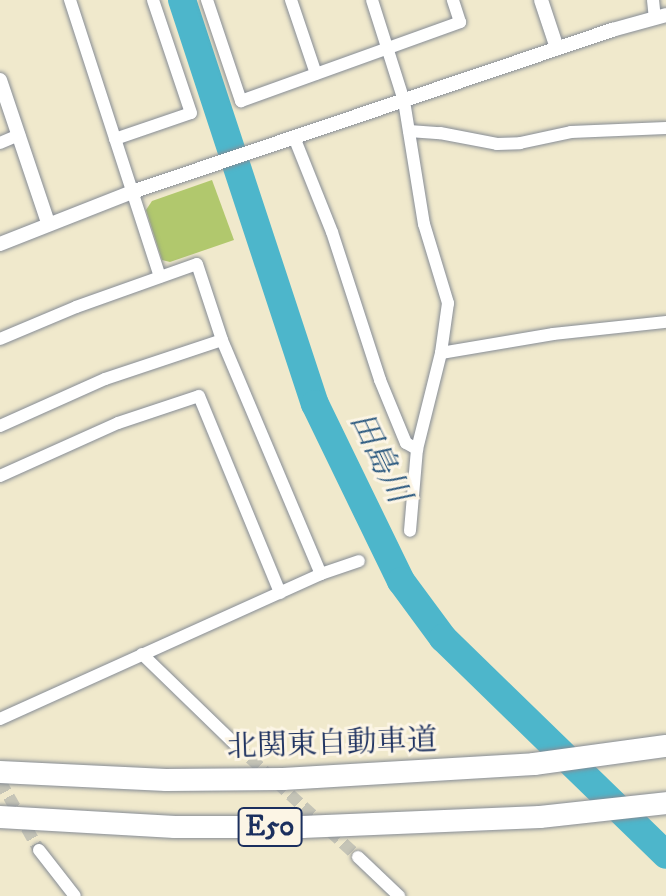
<!DOCTYPE html>
<meta charset="utf-8">
<style>
body{margin:0}
#map{position:relative;width:666px;height:896px;overflow:hidden;background:#f0e9cc;font-family:"IM FELL DW Pica","Noto Serif JP",serif}
div>[style]{position:absolute}
.green>*{inset:0;background:#b1c86d}
.river>*{height:28px;margin:-14px;padding:0 14px;transform-origin:14px;border-radius:14px;background:#4db6cb}
.minor-tunnel>*{height:12px;margin-top:-6px;transform-origin:0;background:repeating-linear-gradient(90deg,#c5c4b6 0 12px,transparent 0 18px)}
.roads{filter:drop-shadow(0 0 2px #868c95) drop-shadow(0 0 2px #868c95)}
.minor>*{height:12px;margin:-6px;padding:0 6px;transform-origin:6px;border-radius:6px;background:#fff}
.tertiary>*{height:14px;margin:-7px;padding:0 7px;transform-origin:7px;border-radius:7px;background:#fff}
.motorway>*{height:22px;margin:-11px;padding:0 11px;transform-origin:11px;border-radius:11px;background:#fff}
span{translate:-50% -50%;white-space:nowrap;text-align:center;line-height:1.15;-webkit-text-stroke:6px #fcf5e5;paint-order:stroke}
.shield-label span{padding:2px 6px;background:#fcf5e5;border:2px solid;border-radius:6px;-webkit-text-stroke-width:0}
.shield-label{font-size:28px;color:#1b2f5e;font-weight:700}
.street-label{font-size:30px;color:#1b2f5e}
.water-label{font-size:32px;color:#2a587f;font-style:italic}
</style>
<div id="map">
<div class="green">
<i style="clip-path:polygon(212px 180px,234px 240px,170px 262px,162px 260px,146px 210px,152px 201px)"></i>
</div>
<div class="river">
<i style="left:182px;top:0;width:425px;rotate:71.8deg"></i>
<i style="left:315px;top:404px;width:197px;rotate:64.1deg"></i>
<i style="left:401px;top:581px;width:71px;rotate:53.6deg"></i>
<i style="left:443px;top:638px;width:311px;rotate:44.2deg"></i>
</div>
<div class="minor-tunnel">
<i style="left:237px;top:746px;width:164px;rotate:42.5deg"></i>
<i style="left:0;top:781px;width:79px;rotate:60.5deg"></i>
</div>
<div class="roads">
<div class="minor">
<i style="left:70px;top:0;width:291px;rotate:72deg"></i>
<i style="left:207px;top:0;width:107px;rotate:71.4deg"></i>
<i style="left:241px;top:101px;width:233px;rotate:-19.8deg"></i>
<i style="left:460px;top:22px;width:23px;rotate:-108deg"></i>
<i style="left:291px;top:0;width:78px;rotate:71.3deg"></i>
<i style="left:372px;top:0;width:106px;rotate:72.4deg"></i>
<i style="left:404px;top:101px;width:125px;rotate:80.8deg"></i>
<i style="left:424px;top:224px;width:83px;rotate:73.1deg"></i>
<i style="left:448px;top:303px;width:50px;rotate:98deg"></i>
<i style="left:441px;top:353px;width:99px;rotate:104deg"></i>
<i style="left:417px;top:449px;width:82px;rotate:94.9deg"></i>
<i style="left:653px;top:0;width:18px;rotate:84deg"></i>
<i style="left:409px;top:131px;width:31px;rotate:4deg"></i>
<i style="left:440px;top:133px;width:58px;rotate:10.9deg"></i>
<i style="left:497px;top:144px;width:23px;rotate:-2deg"></i>
<i style="left:520px;top:143px;width:52px;rotate:-12.2deg"></i>
<i style="left:571px;top:132px;width:95px;rotate:-2.4deg"></i>
<i style="left:294px;top:137px;width:102px;rotate:68.2deg"></i>
<i style="left:332px;top:232px;width:156px;rotate:72deg"></i>
<i style="left:380px;top:380px;width:68px;rotate:67.6deg"></i>
<i style="left:406px;top:443px;width:13px;rotate:29deg"></i>
<i style="left:115px;top:139px;width:80px;rotate:-18.9deg"></i>
<i style="left:191px;top:113px;width:119px;rotate:-108.6deg"></i>
<i style="left:0;top:143px;width:21px;rotate:-23deg"></i>
<i style="left:0;top:339px;width:82px;rotate:-22.8deg"></i>
<i style="left:76px;top:307px;width:128px;rotate:-19.6deg"></i>
<i style="left:197px;top:264px;width:80px;rotate:71.8deg"></i>
<i style="left:222px;top:340px;width:254px;rotate:67.1deg"></i>
<i style="left:441px;top:353px;width:114px;rotate:-9.6deg"></i>
<i style="left:553px;top:334px;width:114px;rotate:-6.1deg"></i>
<i style="left:0;top:426px;width:115px;rotate:-24.1deg"></i>
<i style="left:105px;top:379px;width:123px;rotate:-18.4deg"></i>
<i style="left:0;top:476px;width:129px;rotate:-24.2deg"></i>
<i style="left:118px;top:423px;width:85px;rotate:-18.4deg"></i>
<i style="left:199px;top:396px;width:213px;rotate:67.6deg"></i>
<i style="left:142px;top:654px;width:132px;rotate:44.1deg"></i>
<i style="left:0;top:719px;width:352px;rotate:-24.3deg"></i>
<i style="left:321px;top:574px;width:40px;rotate:-18.9deg"></i>
<i style="left:39px;top:850px;width:58px;rotate:52deg"></i>
<i style="left:358px;top:857px;width:57px;rotate:43.6deg"></i>
</div>
<div class="tertiary">
<i style="left:541px;top:0;width:51px;rotate:71.6deg"></i>
<i style="left:0;top:80px;width:151px;rotate:71.4deg"></i>
<i style="left:0;top:244px;width:142px;rotate:-21.5deg"></i>
<i style="left:132px;top:192px;width:507px;rotate:-18.65deg"></i>
<i style="left:612px;top:30px;width:56px;rotate:-15.5deg"></i>
</div>
<div class="motorway">
<i style="left:0;top:772px;width:166px;rotate:2.8deg"></i>
<i style="left:166px;top:780px;width:117px;rotate:-0.5deg"></i>
<i style="left:283px;top:779px;width:251px;rotate:-3.4deg"></i>
<i style="left:534px;top:764px;width:133px;rotate:-7.8deg"></i>
<i style="left:0;top:817px;width:175px;rotate:3.3deg"></i>
<i style="left:175px;top:827px;width:127px"></i>
<i style="left:302px;top:827px;width:238px;rotate:-2.4deg"></i>
<i style="left:540px;top:817px;width:127px;rotate:-6.3deg"></i>
</div>
</div>
<div class="shield-label">
<span style="left:270px;top:827px">E50</span>
</div>
<div class="street-label">
<span style="left:332px;top:745px;rotate:-2deg">北関東自動車道</span>
</div>
<div class="water-label">
<span style="left:379px;top:458px;rotate:64deg">田島川</span>
</div>
</div>
